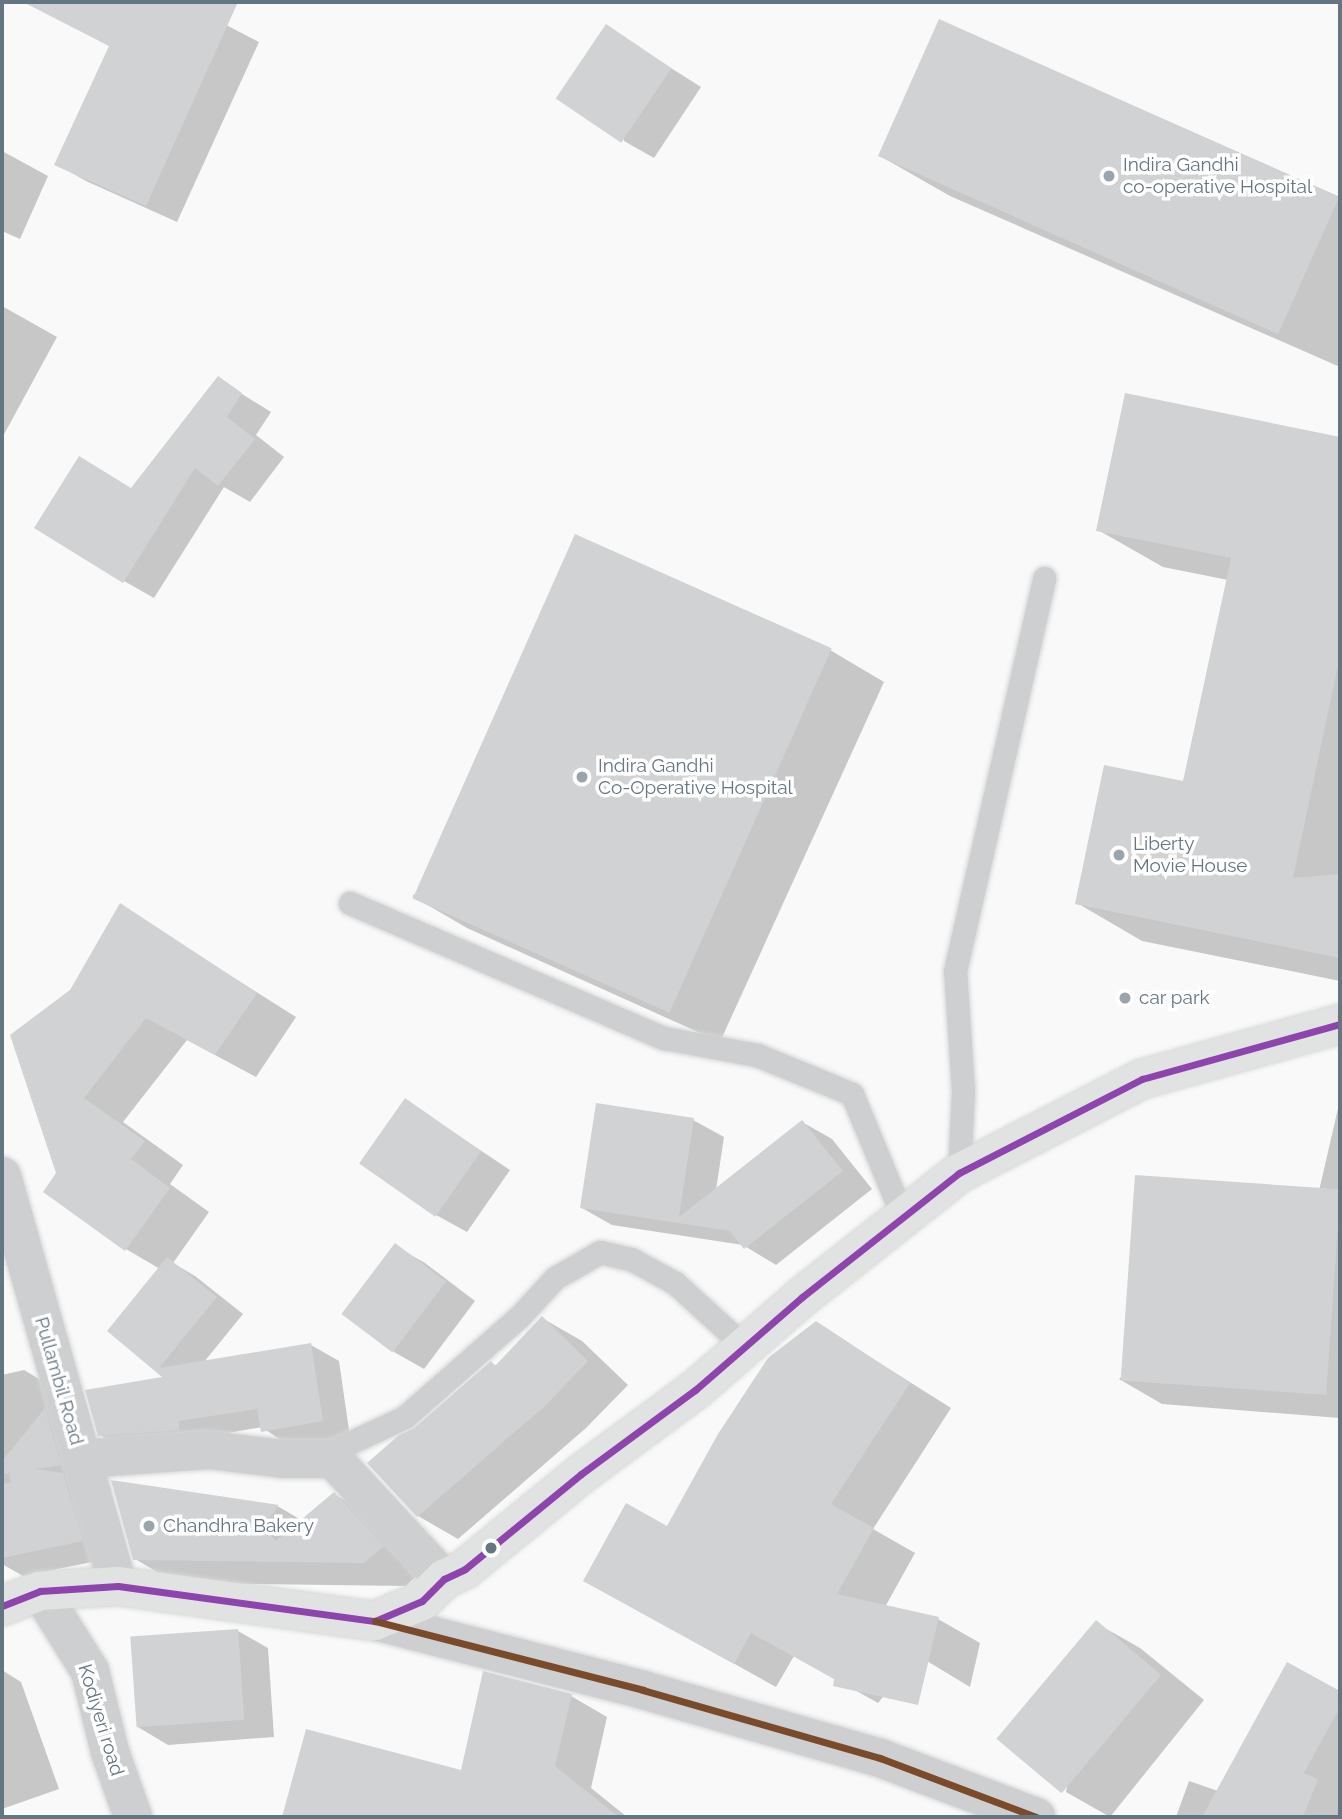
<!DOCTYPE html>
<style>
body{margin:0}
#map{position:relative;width:1342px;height:1819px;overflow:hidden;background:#f9f9f9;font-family:Raleway,sans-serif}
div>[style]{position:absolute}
.shadow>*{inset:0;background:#0003}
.building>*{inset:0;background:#d0d2d3;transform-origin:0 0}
.roads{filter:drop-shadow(0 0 2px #d5d6d7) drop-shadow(0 0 2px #d5d6d7)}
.service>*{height:23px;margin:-11.5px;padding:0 11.5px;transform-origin:11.5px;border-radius:11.5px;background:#cecfd0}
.minor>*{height:38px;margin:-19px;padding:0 19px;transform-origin:19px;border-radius:19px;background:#cecfd0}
.tertiary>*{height:38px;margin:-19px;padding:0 19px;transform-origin:19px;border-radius:19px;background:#cecfd0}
.secondary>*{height:38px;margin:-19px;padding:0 19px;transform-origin:19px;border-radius:19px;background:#e1e2e2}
.bus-1>*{height:7px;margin:-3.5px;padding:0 3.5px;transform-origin:3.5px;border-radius:3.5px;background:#8e44ad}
.bus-2>*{height:7px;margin:-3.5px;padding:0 3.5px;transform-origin:3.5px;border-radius:3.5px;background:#7a4b2a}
.dots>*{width:19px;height:19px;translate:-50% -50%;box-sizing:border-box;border:4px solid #fff;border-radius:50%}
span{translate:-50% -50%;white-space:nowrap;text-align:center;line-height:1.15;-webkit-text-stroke:7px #fff;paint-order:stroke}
.poi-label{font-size:19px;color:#657683}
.left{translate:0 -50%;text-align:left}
.street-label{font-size:19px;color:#657683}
.frame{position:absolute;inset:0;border:4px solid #657683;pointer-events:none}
</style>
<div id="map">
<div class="shadow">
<i style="clip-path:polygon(31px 2px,182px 2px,259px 42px,177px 222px,86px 181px,56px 164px,111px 47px)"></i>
<i style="clip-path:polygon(940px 21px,1340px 197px,1340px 367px,950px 196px,880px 156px)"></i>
<i style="clip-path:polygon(606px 27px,701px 87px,654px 158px,624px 141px)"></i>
<i style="clip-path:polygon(2px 151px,48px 176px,20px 239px,2px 231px)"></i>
<i style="clip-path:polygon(2px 306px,57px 337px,2px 438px)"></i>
<i style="clip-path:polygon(218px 379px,271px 412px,256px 435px,284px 457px,250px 502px,224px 487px,154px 598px,124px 581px,132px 489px)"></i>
<i style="clip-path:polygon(1127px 395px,1340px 439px,1340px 981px,1142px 941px,1077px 903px,1185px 784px,1228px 580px,1163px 567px,1098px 530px)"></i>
<i style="clip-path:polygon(830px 650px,884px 682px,720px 1042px,467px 928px,412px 896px)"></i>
<i style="clip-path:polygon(120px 906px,296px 1017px,256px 1077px,187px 1040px,123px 1122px,183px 1165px,170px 1184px,209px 1212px,173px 1263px,195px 1276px,243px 1314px,204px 1362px,311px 1345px,339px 1361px,350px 1437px,290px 1447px,262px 1427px,128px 1451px,100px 1435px,166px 1378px,110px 1331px,160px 1269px,126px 1249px,58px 1173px,71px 992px)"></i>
<i style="clip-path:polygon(405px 1100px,510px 1170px,467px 1232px,436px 1215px)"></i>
<i style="clip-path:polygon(1339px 1104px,1340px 1418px,1162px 1404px,1119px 1379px,1319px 1191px)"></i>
<i style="clip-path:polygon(693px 1120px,724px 1137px,716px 1190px,802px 1122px,832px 1139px,872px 1189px,776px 1265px,743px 1245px,612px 1225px,582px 1208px)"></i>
<i style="clip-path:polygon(395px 1246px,425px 1263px,475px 1301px,424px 1369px,394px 1352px)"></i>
<i style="clip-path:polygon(542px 1318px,582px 1341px,628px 1385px,586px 1428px,458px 1539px,418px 1516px,415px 1429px,491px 1363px,497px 1366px)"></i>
<i style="clip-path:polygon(816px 1323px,951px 1408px,873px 1529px,915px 1553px,885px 1607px,938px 1619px,980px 1643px,970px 1687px,917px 1655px,878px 1703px,794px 1656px,776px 1687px,627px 1604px,668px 1528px)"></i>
<i style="clip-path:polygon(24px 1370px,54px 1388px,112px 1558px,23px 1576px,2px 1564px,2px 1375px)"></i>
<i style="clip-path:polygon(113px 1482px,279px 1507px,303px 1521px,334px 1494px,375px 1518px,423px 1570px,406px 1586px,176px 1583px,135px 1559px)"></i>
<i style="clip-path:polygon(1096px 1623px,1140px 1648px,1204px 1700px,1110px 1817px,1066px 1792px)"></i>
<i style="clip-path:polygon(238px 1631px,268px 1648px,274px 1737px,168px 1745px,138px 1727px)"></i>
<i style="clip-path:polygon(1287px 1664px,1340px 1693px,1340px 1817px,1176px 1817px,1189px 1781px,1218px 1791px)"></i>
<i style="clip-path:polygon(2px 1670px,21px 1682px,59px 1789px,2px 1809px)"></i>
<i style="clip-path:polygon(571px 1696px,607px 1717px,591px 1788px,627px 1817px,284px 1817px,307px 1731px,463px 1773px)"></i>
</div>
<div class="building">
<i style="clip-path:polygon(23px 2px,238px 2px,146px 206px,54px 165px,109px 46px)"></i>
<i style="left:939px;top:19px;width:438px;height:150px;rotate:24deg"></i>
<i style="left:606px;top:24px;width:79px;height:90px;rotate:34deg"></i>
<i style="clip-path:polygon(218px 376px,242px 393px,227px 417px,255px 439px,218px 486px,195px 468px,123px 583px,34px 528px,79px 456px,131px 488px)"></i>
<i style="clip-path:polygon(1125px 393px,1340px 437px,1340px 656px,1293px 878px,1340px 874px,1340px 958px,1075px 904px,1104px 765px,1183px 781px,1231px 558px,1096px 531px)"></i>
<i style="left:575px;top:534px;width:281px;height:399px;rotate:24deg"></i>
<i style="clip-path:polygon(120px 903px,257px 993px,215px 1055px,146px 1018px,84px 1098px,145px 1141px,131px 1159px,170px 1188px,125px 1251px,43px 1192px,56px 1173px,10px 1035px,70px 990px)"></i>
<i style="left:405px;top:1098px;width:93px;height:80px;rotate:35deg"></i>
<i style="clip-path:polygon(596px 1103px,694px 1118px,679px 1217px,802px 1120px,843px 1171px,744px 1249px,730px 1231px,580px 1208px)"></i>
<i style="left:1135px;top:1175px;width:206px;height:206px;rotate:4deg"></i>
<i style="left:395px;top:1243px;width:64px;height:89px;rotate:37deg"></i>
<i style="clip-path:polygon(167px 1257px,217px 1297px,159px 1368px,311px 1343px,323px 1421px,261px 1432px,257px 1409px,179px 1421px,179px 1430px,98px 1436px,85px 1390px,162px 1377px,107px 1331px)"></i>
<i style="clip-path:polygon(542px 1316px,588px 1361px,546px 1405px,417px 1517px,367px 1463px,399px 1435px,414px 1428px,491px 1361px,495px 1366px)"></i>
<i style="clip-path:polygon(816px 1321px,910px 1383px,831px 1504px,874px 1528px,837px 1594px,939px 1617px,918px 1705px,833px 1686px,834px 1679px,751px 1633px,734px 1664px,583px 1581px,626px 1503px,667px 1526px,718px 1434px,768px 1358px)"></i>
<i style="clip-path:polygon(45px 1408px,61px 1465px,36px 1469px,63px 1473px,83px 1541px,2px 1558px,2px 1484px,11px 1483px,9px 1473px,2px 1474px,2px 1461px)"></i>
<i style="clip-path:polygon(111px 1480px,279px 1505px,262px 1528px,276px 1541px,334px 1492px,384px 1546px,364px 1563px,133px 1560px)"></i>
<i style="left:1096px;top:1620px;width:85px;height:155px;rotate:40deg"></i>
<i style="left:238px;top:1629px;width:91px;height:108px;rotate:86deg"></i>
<i style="clip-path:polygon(1287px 1662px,1340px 1691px,1340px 1707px,1304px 1773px,1318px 1779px,1303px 1817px,1202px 1817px)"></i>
<i style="clip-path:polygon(483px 1671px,572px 1694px,555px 1766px,619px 1817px,282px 1817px,306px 1729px,461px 1770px)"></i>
</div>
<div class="roads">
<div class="service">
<i style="left:350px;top:903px;width:342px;rotate:23.3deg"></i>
<i style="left:664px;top:1038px;width:95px;rotate:10.4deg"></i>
<i style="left:757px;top:1055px;width:103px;rotate:22.3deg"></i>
<i style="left:852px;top:1094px;width:133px;rotate:67.5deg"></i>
<i style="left:959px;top:1173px;width:83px;rotate:-87.2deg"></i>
<i style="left:963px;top:1090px;width:119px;rotate:-93.8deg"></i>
<i style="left:955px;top:971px;width:403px;rotate:-77.2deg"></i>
<i style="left:319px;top:1457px;width:95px;rotate:-24.9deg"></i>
<i style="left:405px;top:1417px;width:152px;rotate:-41.3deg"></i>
<i style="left:519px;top:1317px;width:53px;rotate:-47.3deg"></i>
<i style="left:555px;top:1278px;width:52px;rotate:-30deg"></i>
<i style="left:600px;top:1252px;width:32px;rotate:13deg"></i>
<i style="left:631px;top:1259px;width:50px;rotate:28.6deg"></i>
<i style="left:675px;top:1283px;width:95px;rotate:42.4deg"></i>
</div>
<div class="minor">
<i style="left:2px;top:1176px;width:426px;rotate:74.2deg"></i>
<i style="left:81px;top:1459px;width:128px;rotate:-4deg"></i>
<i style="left:209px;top:1450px;width:75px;rotate:6.9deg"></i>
<i style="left:283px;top:1459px;width:50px"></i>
<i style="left:333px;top:1459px;width:163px;rotate:47.2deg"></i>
</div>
<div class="tertiary">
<i style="left:40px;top:1591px;width:94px;rotate:58deg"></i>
<i style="left:90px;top:1671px;width:83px;rotate:76.1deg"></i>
<i style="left:110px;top:1752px;width:69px;rotate:70.5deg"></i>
<i style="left:375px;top:1621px;width:277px;rotate:14.4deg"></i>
<i style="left:643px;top:1690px;width:247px;rotate:16deg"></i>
<i style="left:880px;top:1758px;width:167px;rotate:20.7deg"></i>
</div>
<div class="secondary">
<i style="left:2px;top:1606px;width:41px;rotate:-21.5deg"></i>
<i style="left:40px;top:1591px;width:78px;rotate:-3.7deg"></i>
<i style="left:118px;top:1586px;width:259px;rotate:7.8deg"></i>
<i style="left:375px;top:1621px;width:51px;rotate:-23.1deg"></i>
<i style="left:422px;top:1601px;width:31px;rotate:-45deg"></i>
<i style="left:444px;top:1579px;width:23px;rotate:-25deg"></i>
<i style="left:465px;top:1569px;width:150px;rotate:-39.3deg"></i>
<i style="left:581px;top:1474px;width:142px;rotate:-36.4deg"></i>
<i style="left:695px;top:1390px;width:142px;rotate:-41deg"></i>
<i style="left:802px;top:1297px;width:200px;rotate:-38.3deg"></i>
<i style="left:959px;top:1173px;width:206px;rotate:-27.2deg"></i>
<i style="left:1142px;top:1079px;width:205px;rotate:-15.5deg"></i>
</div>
</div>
<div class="bus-1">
<i style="left:2px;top:1606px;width:41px;rotate:-21.5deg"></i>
<i style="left:40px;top:1591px;width:78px;rotate:-3.7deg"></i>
<i style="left:118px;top:1586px;width:259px;rotate:7.8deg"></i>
<i style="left:375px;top:1621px;width:51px;rotate:-23.1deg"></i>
<i style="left:422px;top:1601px;width:31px;rotate:-45deg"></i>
<i style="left:444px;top:1579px;width:23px;rotate:-25deg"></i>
<i style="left:465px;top:1569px;width:150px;rotate:-39.3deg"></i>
<i style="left:581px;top:1474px;width:142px;rotate:-36.4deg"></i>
<i style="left:695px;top:1390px;width:142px;rotate:-41deg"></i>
<i style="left:802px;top:1297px;width:200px;rotate:-38.3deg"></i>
<i style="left:959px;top:1173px;width:206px;rotate:-27.2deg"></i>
<i style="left:1142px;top:1079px;width:205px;rotate:-15.5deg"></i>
</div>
<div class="bus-2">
<i style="left:375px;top:1621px;width:277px;rotate:14.4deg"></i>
<i style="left:643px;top:1690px;width:247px;rotate:16deg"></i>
<i style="left:880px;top:1758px;width:167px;rotate:20.7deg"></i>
</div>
<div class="dots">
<i style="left:1109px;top:176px;background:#99a4ac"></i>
<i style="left:582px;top:777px;background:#99a4ac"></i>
<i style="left:1119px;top:855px;background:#99a4ac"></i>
<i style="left:1125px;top:998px;background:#99a4ac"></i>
<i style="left:149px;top:1526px;background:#99a4ac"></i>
<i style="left:491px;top:1548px;background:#657683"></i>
</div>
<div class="poi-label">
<span class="left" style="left:1123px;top:176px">Indira Gandhi<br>co-operative Hospital</span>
<span class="left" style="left:598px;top:777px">Indira Gandhi<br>Co-Operative Hospital</span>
<span class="left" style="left:1133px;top:855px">Liberty<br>Movie House</span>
<span class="left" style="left:1139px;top:998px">car park</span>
<span class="left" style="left:163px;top:1526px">Chandhra Bakery</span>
</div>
<div class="street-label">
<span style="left:59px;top:1381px;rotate:74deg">Pullambil Road</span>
<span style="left:101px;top:1720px;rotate:73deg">Kodiyeri road</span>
</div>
<div class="frame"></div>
</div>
